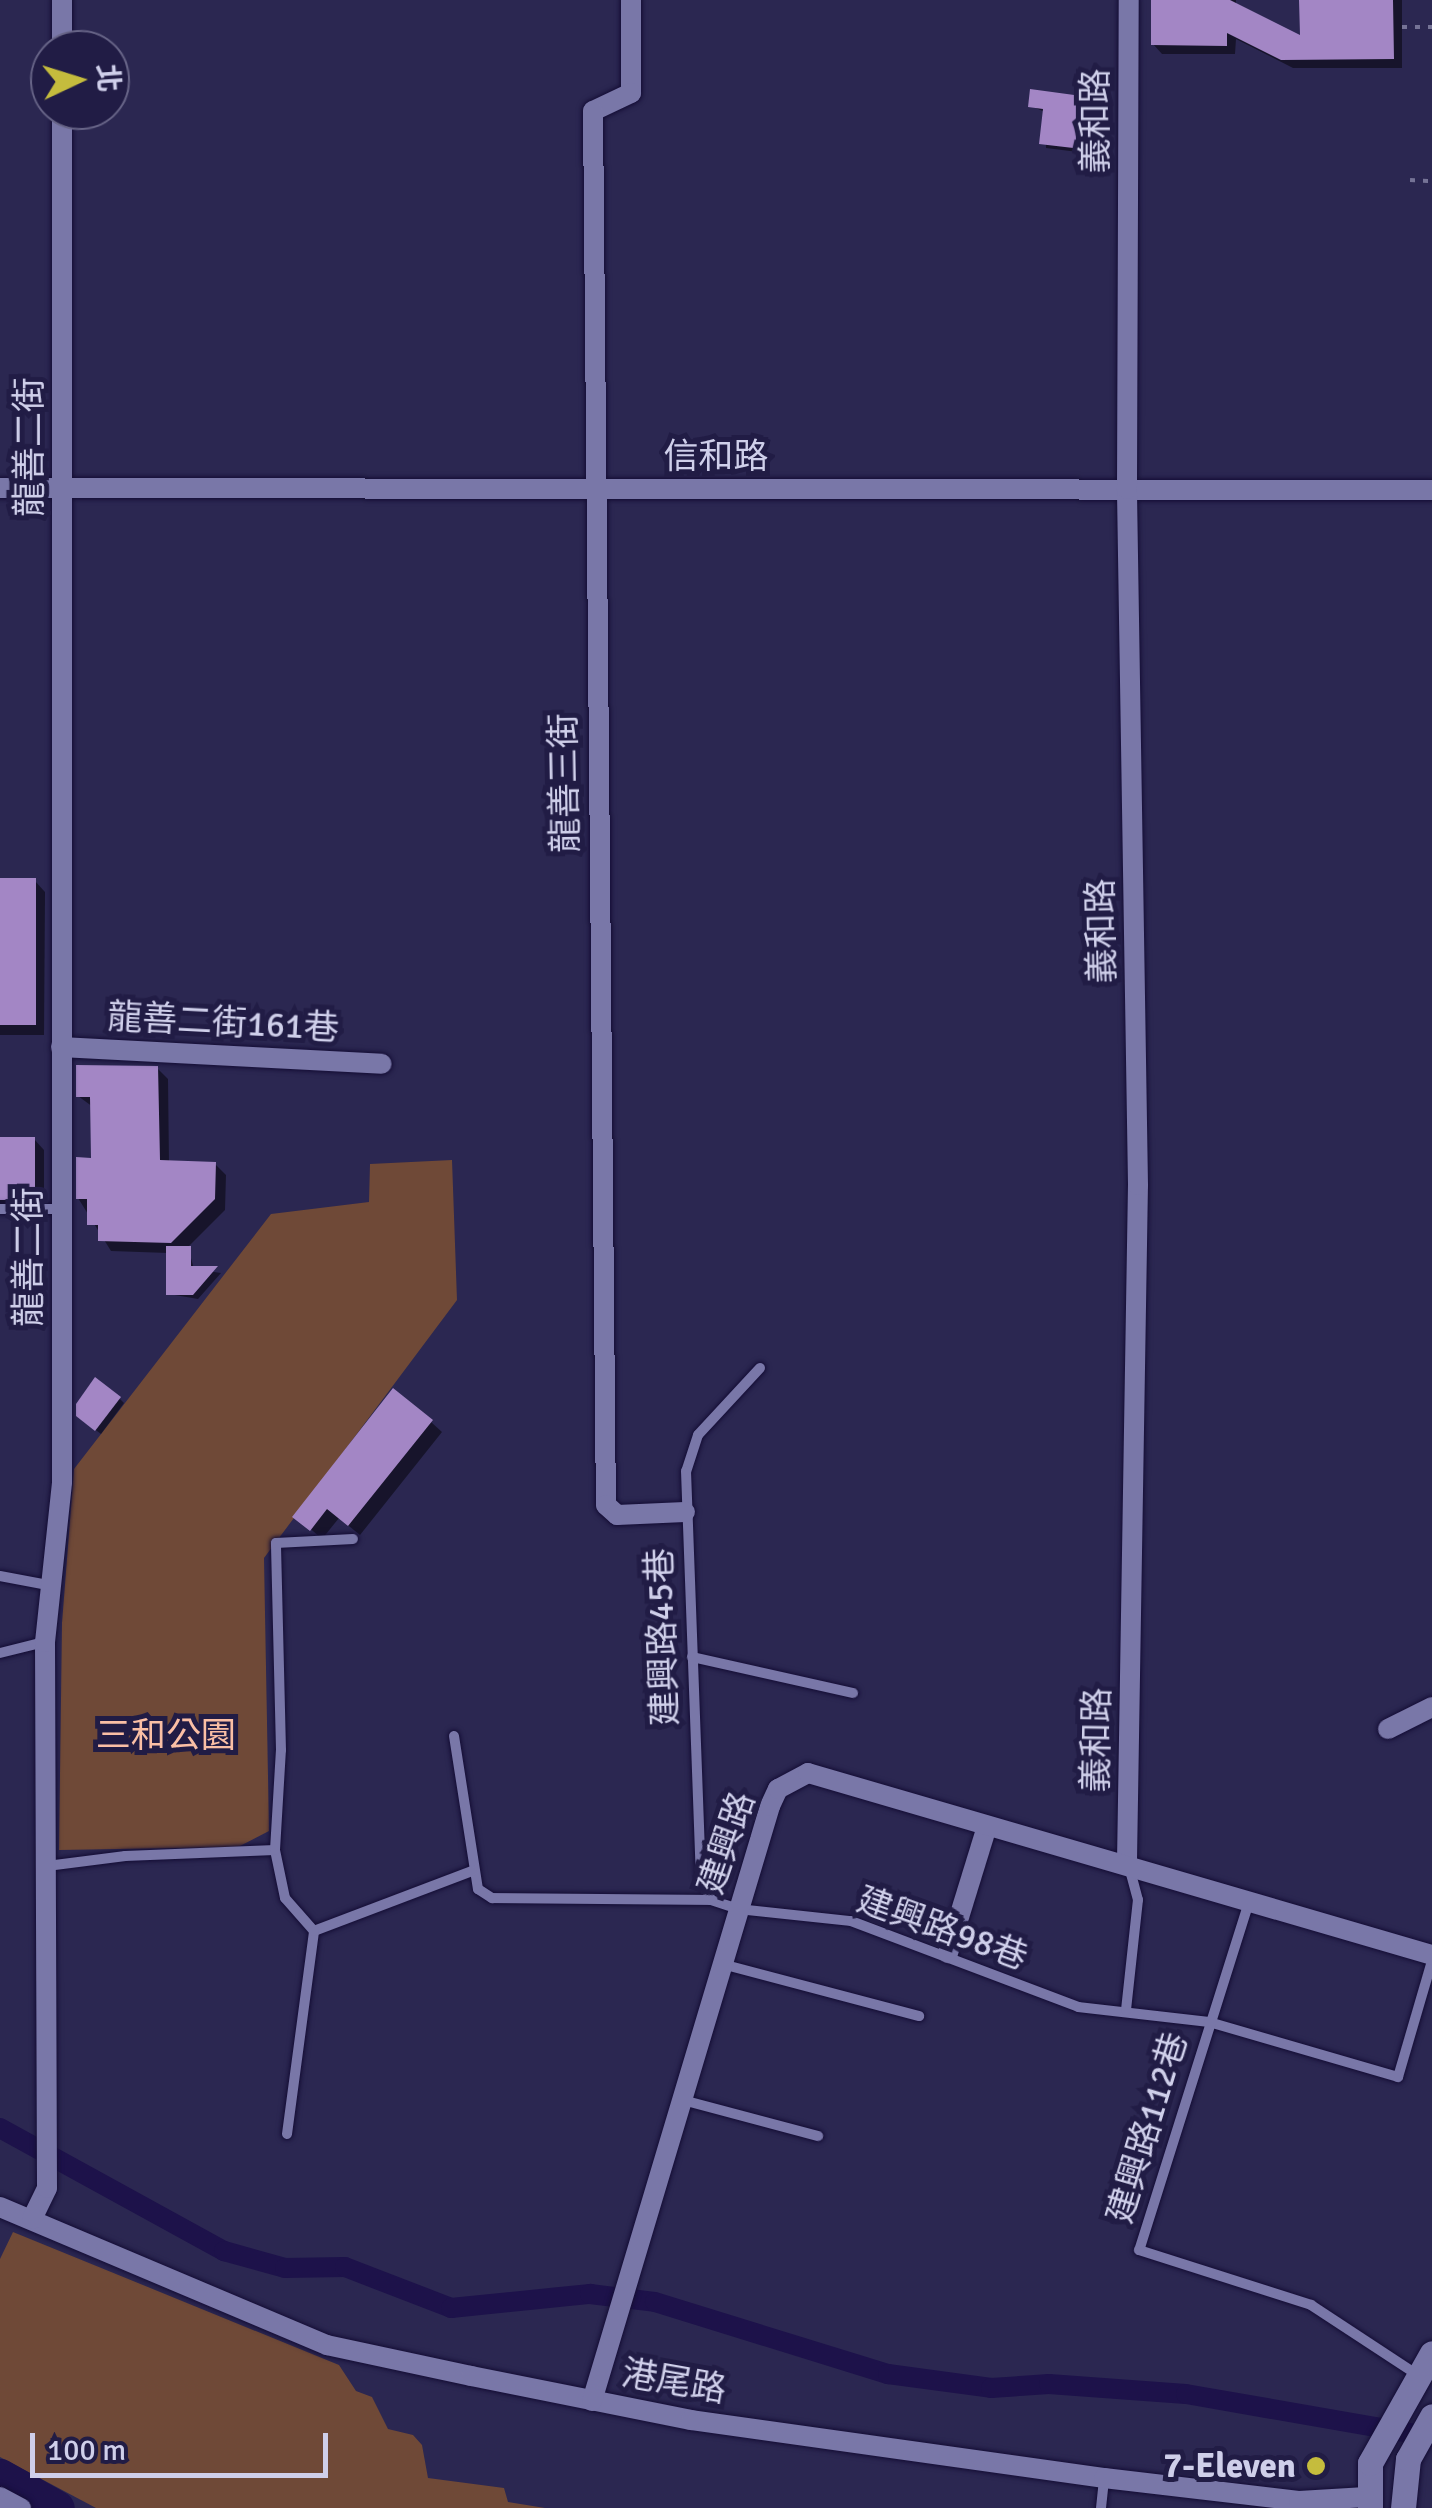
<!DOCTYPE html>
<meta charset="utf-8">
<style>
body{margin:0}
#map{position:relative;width:1432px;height:2508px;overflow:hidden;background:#2b2751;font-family:Signika,"Noto Sans TC",sans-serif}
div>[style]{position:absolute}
.green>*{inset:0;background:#6f4937}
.shadow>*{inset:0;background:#0007}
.canal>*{height:20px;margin:-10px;padding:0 10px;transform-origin:10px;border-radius:10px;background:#1d124a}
.river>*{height:35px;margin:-17.5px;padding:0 17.5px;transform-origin:17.5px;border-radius:17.5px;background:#1d124a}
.building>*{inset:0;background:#a386c5;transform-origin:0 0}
.path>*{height:4px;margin-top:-2px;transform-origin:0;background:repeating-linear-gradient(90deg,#757396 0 5px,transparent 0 13px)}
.roads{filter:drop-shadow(0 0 2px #140d35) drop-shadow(0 0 2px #140d35)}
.service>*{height:10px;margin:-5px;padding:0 5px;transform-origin:5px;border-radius:5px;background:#7977a8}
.minor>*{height:20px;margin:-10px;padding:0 10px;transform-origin:10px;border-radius:10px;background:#7977a8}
.tertiary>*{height:25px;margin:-12.5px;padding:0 12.5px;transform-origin:12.5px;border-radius:12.5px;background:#7977a8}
.dots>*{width:28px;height:28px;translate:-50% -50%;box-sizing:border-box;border:5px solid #211c45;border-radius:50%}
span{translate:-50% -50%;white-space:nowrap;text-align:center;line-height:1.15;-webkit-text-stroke:10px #211c45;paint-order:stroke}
.street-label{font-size:35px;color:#cfcfea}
.park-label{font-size:35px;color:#fabfa5}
.poi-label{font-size:35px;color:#cfcfea;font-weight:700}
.right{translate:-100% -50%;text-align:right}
.north{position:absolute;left:30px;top:30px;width:100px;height:100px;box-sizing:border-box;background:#211c45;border:2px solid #676487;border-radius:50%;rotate:86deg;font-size:28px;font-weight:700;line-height:40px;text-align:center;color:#cfcfea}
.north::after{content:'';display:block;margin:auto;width:35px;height:45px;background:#c5bc3d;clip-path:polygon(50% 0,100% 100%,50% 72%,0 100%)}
.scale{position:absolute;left:30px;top:2433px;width:298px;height:45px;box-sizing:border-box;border:5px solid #cfcfea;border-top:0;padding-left:12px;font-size:30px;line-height:35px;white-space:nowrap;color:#cfcfea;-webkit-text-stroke:8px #211c45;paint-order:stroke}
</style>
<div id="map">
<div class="green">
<i style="clip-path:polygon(452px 1160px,457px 1300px,264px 1558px,269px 1831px,238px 1847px,59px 1850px,62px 1623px,74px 1469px,271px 1214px,369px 1202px,370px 1164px)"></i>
<i style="clip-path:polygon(13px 2232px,339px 2365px,356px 2391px,372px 2397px,388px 2429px,413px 2435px,422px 2445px,428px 2478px,504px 2488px,508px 2502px,545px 2508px,96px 2508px,0 2457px,0 2259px)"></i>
</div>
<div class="shadow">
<i style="clip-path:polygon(1154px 0,1236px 0,1236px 6px,1302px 39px,1302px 0,1402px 0,1402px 68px,1293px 68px,1236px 39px,1235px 54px,1162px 54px,1153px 44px)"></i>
<i style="clip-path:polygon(1088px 100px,1095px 139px,1088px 138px,1086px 153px,1046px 148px,1045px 112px,1031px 106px)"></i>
<i style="clip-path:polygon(0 881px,35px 881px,45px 892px,44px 1035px,0 1035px)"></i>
<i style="clip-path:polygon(157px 1068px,168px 1079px,169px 1163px,215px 1164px,226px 1175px,225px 1210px,188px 1247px,194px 1269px,221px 1273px,198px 1299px,169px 1294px,168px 1253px,111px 1251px,78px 1198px,94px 1160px,93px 1107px,78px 1096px)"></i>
<i style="clip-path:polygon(0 1139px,34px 1139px,44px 1150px,44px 1210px,0 1212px)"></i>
<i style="clip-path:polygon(119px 1398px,124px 1403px,101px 1434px,84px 1421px)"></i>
<i style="clip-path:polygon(431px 1422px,442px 1432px,360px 1535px,339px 1518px,322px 1539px,296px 1516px)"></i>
</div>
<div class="canal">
<i style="left:0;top:2128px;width:256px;rotate:28.8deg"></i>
<i style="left:224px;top:2251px;width:63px;rotate:15.6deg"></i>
<i style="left:285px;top:2268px;width:60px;rotate:-1deg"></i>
<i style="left:345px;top:2267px;width:114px;rotate:21.1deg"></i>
<i style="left:451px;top:2308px;width:140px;rotate:-5.8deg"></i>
<i style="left:590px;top:2294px;width:65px;rotate:7deg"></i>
<i style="left:655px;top:2302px;width:244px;rotate:17.2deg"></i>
<i style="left:888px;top:2374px;width:104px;rotate:7.7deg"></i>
<i style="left:991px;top:2388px;width:58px;rotate:-3.9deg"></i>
<i style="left:1049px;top:2384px;width:137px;rotate:4.2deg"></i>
<i style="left:1186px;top:2394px;width:250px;rotate:9.9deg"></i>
</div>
<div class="river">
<i style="left:0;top:2476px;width:65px;rotate:29.3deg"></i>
</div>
<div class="building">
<i style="clip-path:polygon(1151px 0,1230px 0,1300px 35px,1299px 0,1393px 0,1394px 59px,1281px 60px,1227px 33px,1227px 46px,1151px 45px)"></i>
<i style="clip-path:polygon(1030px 89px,1089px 97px,1091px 136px,1084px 135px,1082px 149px,1039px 144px,1043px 109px,1028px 107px)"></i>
<i style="left:36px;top:878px;width:147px;height:36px;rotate:90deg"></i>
<i style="clip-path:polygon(76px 1065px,158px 1066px,160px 1160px,216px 1162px,215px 1199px,171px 1243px,98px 1241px,98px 1225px,87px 1225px,87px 1199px,76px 1199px,76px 1157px,91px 1158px,90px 1097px,76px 1097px)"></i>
<i style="left:0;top:1137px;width:35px;height:63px"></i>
<i style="clip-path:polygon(166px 1246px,191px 1246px,191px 1266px,218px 1266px,193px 1295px,166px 1295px)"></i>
<i style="clip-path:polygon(95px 1377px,121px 1397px,95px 1431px,76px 1416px,76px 1404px)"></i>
<i style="clip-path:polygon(393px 1388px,433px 1420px,348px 1526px,327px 1509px,310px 1531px,292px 1517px)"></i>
</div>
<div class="path">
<i style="left:1402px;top:27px;width:30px"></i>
<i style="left:1410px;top:180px;width:22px;rotate:3deg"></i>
</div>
<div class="roads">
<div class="service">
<i style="left:0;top:1209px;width:62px"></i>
<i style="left:760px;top:1368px;width:91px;rotate:132.8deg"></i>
<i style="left:698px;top:1435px;width:38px;rotate:108deg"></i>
<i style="left:686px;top:1471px;width:404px;rotate:87.9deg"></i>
<i style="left:701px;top:1875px;width:27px;rotate:68deg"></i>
<i style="left:711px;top:1900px;width:28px;rotate:18deg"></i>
<i style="left:738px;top:1909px;width:114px;rotate:6.1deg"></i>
<i style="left:851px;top:1921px;width:243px;rotate:20.7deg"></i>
<i style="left:1078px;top:2007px;width:132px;rotate:6.5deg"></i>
<i style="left:1209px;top:2022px;width:197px;rotate:16.2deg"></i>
<i style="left:1398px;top:2077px;width:121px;rotate:-73.7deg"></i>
<i style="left:0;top:1576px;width:54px;rotate:10.7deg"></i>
<i style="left:0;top:1653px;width:45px;rotate:-14deg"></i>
<i style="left:692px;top:1657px;width:165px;rotate:12.6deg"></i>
<i style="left:454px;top:1736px;width:155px;rotate:81.1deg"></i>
<i style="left:478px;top:1889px;width:17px;rotate:33deg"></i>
<i style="left:492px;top:1898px;width:219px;rotate:0.5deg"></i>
<i style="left:47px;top:1866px;width:79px;rotate:-7.3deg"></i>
<i style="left:125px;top:1856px;width:150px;rotate:-2.3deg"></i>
<i style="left:1249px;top:1902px;width:365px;rotate:107.5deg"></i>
<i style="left:1139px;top:2250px;width:181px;rotate:17.7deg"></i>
<i style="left:1311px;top:2305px;width:126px;rotate:33.3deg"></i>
<i style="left:314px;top:1931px;width:169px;rotate:-20.8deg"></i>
<i style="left:722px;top:1964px;width:204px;rotate:14.8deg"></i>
<i style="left:1126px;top:2010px;width:111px;rotate:-83.8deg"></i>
<i style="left:1138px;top:1900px;width:34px;rotate:-105deg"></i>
<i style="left:679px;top:2099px;width:144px;rotate:14.9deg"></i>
<i style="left:287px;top:2134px;width:205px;rotate:-82.4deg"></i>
<i style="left:314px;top:1931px;width:44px;rotate:-131.3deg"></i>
<i style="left:285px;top:1898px;width:49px;rotate:-101.8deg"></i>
<i style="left:275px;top:1850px;width:100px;rotate:-86.6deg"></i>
<i style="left:281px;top:1750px;width:207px;rotate:-91.4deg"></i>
<i style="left:276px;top:1543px;width:77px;rotate:-3deg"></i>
<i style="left:1101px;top:2508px;width:30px;rotate:-84deg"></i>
</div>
<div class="minor">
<i style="left:62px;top:0;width:50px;rotate:90deg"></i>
<i style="left:631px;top:0;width:93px;rotate:90deg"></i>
<i style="left:631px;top:93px;width:42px;rotate:154.7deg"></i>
<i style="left:593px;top:111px;width:1394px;rotate:89.47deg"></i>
<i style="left:606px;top:1505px;width:15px;rotate:42deg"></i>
<i style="left:617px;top:1515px;width:68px;rotate:-2.5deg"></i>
<i style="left:0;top:488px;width:1432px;rotate:0.08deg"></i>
<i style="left:61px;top:1047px;width:321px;rotate:3deg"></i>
<i style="left:1388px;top:1729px;width:49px;rotate:-26.6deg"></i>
<i style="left:1127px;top:1861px;width:676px;rotate:-89.07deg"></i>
<i style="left:1138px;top:1185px;width:696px;rotate:-90.91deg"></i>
<i style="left:1127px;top:489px;width:489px;rotate:-89.8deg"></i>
<i style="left:948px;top:1953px;width:133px;rotate:-72.9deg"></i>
<i style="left:0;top:2207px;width:355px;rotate:22.9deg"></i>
<i style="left:327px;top:2345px;width:147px;rotate:12.1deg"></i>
<i style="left:471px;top:2376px;width:224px;rotate:11.3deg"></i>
<i style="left:691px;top:2420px;width:417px;rotate:8deg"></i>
<i style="left:1104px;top:2478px;width:196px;rotate:6.7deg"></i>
<i style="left:1299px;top:2501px;width:67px;rotate:-3.4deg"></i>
<i style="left:32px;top:2219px;width:34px;rotate:-64deg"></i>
<i style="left:47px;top:2188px;width:546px;rotate:-90.21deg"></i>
<i style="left:45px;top:1642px;width:161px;rotate:-83.9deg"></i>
<i style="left:62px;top:1482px;width:1372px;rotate:-90deg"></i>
<i style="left:592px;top:2401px;width:621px;rotate:-73.34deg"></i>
<i style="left:770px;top:1806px;width:19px;rotate:-65deg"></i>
<i style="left:778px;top:1789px;width:34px;rotate:-28deg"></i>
<i style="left:808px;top:1773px;width:650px;rotate:16.26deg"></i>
<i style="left:0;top:2497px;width:24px;rotate:28deg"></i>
</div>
<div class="tertiary">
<i style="left:1370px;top:2508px;width:45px;rotate:-90deg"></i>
<i style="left:1370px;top:2463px;width:126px;rotate:-60.6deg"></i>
<i style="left:1403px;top:2508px;width:49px;rotate:-84.2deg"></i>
<i style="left:1408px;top:2459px;width:49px;rotate:-60.8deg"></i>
</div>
</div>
<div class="dots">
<i style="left:1316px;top:2466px;background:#c5bc3d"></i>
</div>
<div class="street-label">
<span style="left:1096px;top:121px;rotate:-90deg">義和路</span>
<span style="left:30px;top:447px;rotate:-90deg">龍善二街</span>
<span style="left:716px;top:457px">信和路</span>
<span style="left:565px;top:783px;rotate:-91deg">龍善三街</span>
<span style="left:1102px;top:931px;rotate:-91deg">義和路</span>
<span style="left:223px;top:1023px;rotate:3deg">龍善二街161巷</span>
<span style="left:29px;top:1257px;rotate:-90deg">龍善二街</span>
<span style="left:663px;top:1637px;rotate:-92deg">建興路45巷</span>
<span style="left:1097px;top:1740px;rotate:-89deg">義和路</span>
<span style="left:727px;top:1843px;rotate:-71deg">建興路</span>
<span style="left:942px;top:1929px;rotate:20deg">建興路98巷</span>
<span style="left:1148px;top:2128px;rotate:-73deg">建興路112巷</span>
<span style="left:674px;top:2382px;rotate:10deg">港尾路</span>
</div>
<div class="park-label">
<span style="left:166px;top:1736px">三和公園</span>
</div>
<div class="poi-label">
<span class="right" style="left:1296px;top:2466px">7-Eleven</span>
</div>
<div class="north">北</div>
<div class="scale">100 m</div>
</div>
